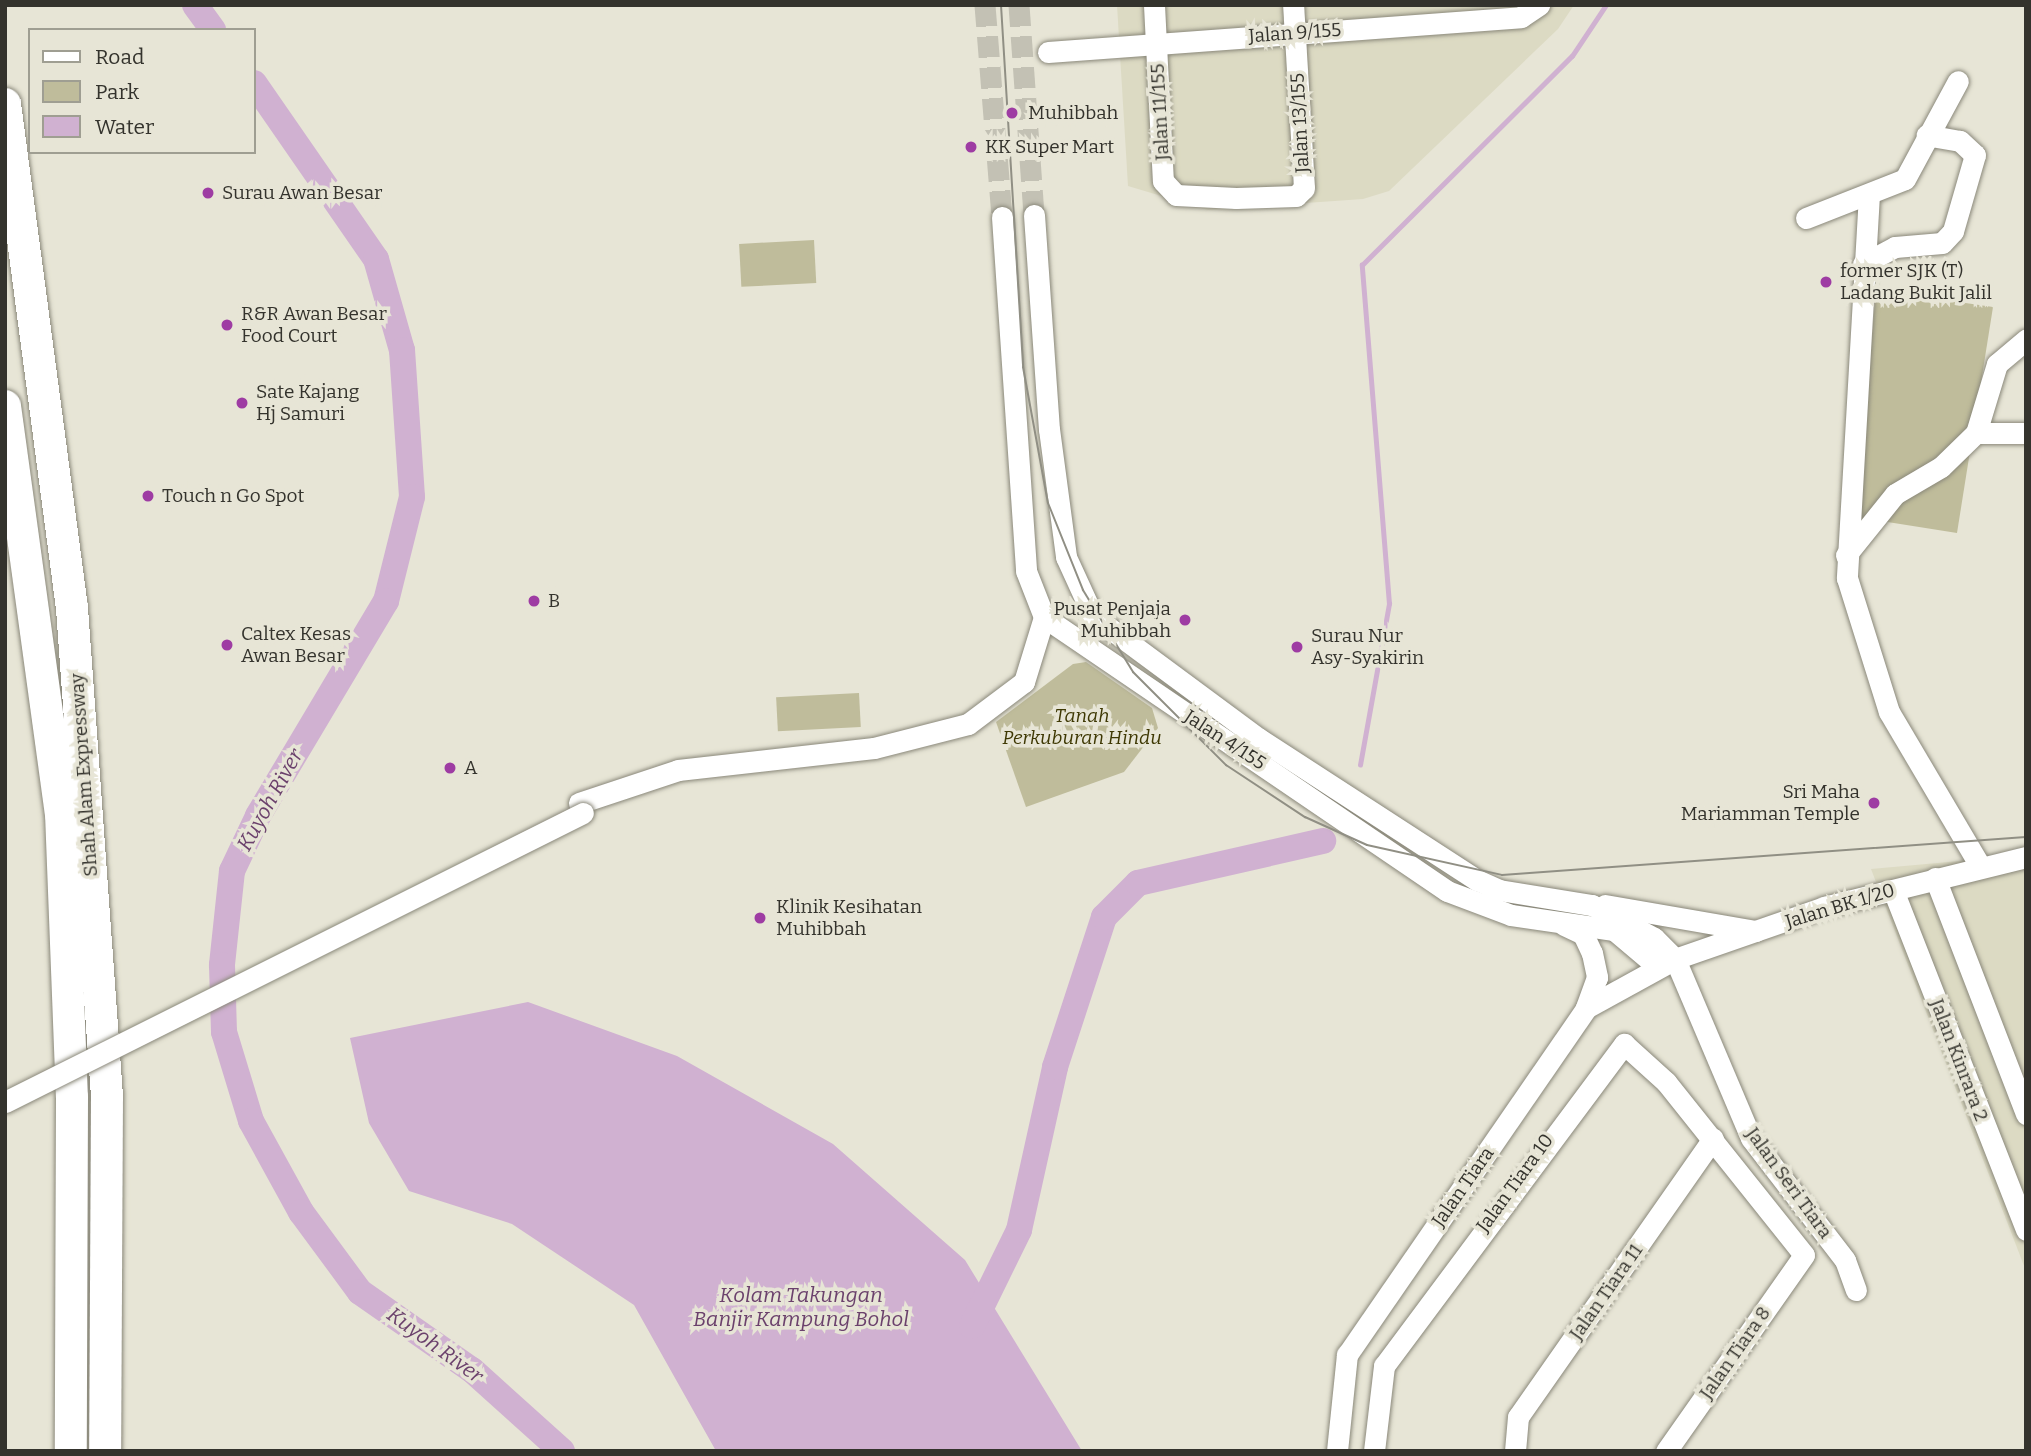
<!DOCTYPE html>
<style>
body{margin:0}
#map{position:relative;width:2031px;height:1456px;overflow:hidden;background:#e7e5d6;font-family:Bitter,serif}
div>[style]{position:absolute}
.built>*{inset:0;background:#dcdac3}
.green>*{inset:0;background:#bfbc9b;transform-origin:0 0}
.water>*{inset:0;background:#d0b1d1}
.stream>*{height:4.5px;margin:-2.25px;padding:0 2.25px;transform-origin:2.25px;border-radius:2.25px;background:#d0b1d1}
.river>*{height:26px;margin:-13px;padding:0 13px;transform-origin:13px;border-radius:13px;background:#d0b1d1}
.minor-tunnel>*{height:21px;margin-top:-10.5px;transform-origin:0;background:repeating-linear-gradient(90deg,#c3c1b4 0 21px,transparent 0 31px)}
.roads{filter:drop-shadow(0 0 2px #8a887a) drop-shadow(0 0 2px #8a887a)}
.minor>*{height:21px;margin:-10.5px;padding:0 10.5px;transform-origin:10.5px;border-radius:10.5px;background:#fff}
.highway>*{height:32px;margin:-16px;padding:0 16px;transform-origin:16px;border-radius:16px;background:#fff}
.tram>*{height:2px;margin:-1px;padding:0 1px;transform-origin:1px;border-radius:1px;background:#908f84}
.bridges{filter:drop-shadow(0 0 2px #8a887a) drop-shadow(0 0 2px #8a887a)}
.minor-bridge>*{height:21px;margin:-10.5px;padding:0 10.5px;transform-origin:10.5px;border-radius:10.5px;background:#fff}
.dots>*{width:19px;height:19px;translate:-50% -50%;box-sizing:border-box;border:4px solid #e7e5d6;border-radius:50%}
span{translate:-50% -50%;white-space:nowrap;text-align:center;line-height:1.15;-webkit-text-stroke:7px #e7e5d6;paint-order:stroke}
.street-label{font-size:19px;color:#34332d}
.poi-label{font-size:19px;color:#34332d}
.left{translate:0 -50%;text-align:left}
.right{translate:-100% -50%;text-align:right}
.park-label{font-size:19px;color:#3e3803;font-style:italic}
.water-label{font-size:21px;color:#6b416c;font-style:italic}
.frame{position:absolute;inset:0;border:7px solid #34332d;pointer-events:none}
.legend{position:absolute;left:28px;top:28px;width:228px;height:126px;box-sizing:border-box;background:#e7e5d6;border:2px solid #9f9e92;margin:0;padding:9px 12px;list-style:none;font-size:21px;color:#34332d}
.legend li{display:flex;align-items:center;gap:14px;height:35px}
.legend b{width:35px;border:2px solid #9f9e92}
</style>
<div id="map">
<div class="built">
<i style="clip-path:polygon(1117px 5px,1574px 5px,1558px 29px,1389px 191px,1363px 199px,1208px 210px,1128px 186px)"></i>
<i style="clip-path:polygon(2026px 855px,2026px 1271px,1871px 869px)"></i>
</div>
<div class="green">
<i style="left:814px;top:240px;width:43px;height:75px;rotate:87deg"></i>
<i style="clip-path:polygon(1876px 290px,1993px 307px,1957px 533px,1856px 517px)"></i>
<i style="clip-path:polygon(1086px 662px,1152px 708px,1158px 728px,1124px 772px,1026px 807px,996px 722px,1073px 664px)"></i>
<i style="left:859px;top:693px;width:34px;height:83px;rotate:87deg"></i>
</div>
<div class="water">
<i style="clip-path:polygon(528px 1002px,677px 1056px,833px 1144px,965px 1260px,1082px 1451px,716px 1451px,634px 1305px,512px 1224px,409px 1191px,369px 1123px,350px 1038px)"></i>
</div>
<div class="stream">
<i style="left:1360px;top:765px;width:164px;rotate:-79.8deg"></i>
<i style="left:1389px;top:604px;width:340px;rotate:-94.6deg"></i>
<i style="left:1362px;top:265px;width:296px;rotate:-44.9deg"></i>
<i style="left:1572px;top:56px;width:61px;rotate:-56.3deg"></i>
</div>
<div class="river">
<i style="left:195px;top:5px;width:31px;rotate:54deg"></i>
<i style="left:254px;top:83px;width:214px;rotate:55.3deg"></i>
<i style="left:376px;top:259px;width:95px;rotate:74.1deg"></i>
<i style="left:402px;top:350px;width:147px;rotate:86.1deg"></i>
<i style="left:412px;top:497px;width:107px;rotate:104deg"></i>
<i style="left:386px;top:601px;width:250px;rotate:120.8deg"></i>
<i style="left:258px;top:816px;width:61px;rotate:115.3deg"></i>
<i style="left:232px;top:871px;width:95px;rotate:96.1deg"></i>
<i style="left:222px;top:965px;width:67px;rotate:88.3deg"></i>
<i style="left:224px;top:1032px;width:93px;rotate:73.1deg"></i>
<i style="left:251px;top:1121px;width:104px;rotate:61.2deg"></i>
<i style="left:301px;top:1212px;width:99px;rotate:53.6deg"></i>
<i style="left:360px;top:1292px;width:136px;rotate:34.9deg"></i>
<i style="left:472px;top:1370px;width:121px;rotate:42deg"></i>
<i style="left:972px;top:1326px;width:107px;rotate:-63.9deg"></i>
<i style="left:1019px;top:1230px;width:167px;rotate:-77.5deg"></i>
<i style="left:1055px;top:1067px;width:158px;rotate:-71.9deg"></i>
<i style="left:1104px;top:917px;width:48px;rotate:-45deg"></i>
<i style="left:1138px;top:883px;width:190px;rotate:-12.8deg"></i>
</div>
<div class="minor-tunnel">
<i style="left:985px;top:5px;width:213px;rotate:85.4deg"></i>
<i style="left:1019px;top:5px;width:211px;rotate:85.9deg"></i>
</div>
<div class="roads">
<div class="minor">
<i style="left:1154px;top:5px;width:176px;rotate:87.1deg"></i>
<i style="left:1163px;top:181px;width:19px;rotate:47deg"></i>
<i style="left:1176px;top:195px;width:60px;rotate:2.9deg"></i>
<i style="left:1236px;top:198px;width:60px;rotate:-1.9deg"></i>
<i style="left:1296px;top:196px;width:11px;rotate:-45deg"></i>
<i style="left:1304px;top:188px;width:183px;rotate:-93.4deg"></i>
<i style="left:1048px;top:52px;width:474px;rotate:-4.2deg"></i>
<i style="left:1521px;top:17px;width:22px;rotate:-34deg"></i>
<i style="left:1869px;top:194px;width:385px;rotate:93.3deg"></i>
<i style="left:1847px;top:578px;width:140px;rotate:72.6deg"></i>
<i style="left:1889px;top:712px;width:179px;rotate:59.4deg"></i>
<i style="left:1034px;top:215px;width:215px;rotate:86deg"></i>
<i style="left:1049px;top:429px;width:129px;rotate:82.4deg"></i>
<i style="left:1066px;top:557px;width:65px;rotate:65.4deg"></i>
<i style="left:1093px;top:616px;width:205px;rotate:36.5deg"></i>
<i style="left:1258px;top:738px;width:261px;rotate:33deg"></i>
<i style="left:1477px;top:880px;width:24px;rotate:24deg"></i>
<i style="left:1499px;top:890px;width:94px;rotate:9.2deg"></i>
<i style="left:1592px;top:905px;width:70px;rotate:28deg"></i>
<i style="left:1654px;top:938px;width:30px;rotate:45deg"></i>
<i style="left:1675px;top:959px;width:194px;rotate:67deg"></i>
<i style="left:1751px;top:1138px;width:154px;rotate:52.4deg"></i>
<i style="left:1845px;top:1260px;width:32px;rotate:70deg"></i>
<i style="left:1002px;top:217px;width:355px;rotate:86.1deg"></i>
<i style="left:1026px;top:571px;width:49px;rotate:68.6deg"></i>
<i style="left:1044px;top:617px;width:487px;rotate:34.2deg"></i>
<i style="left:1447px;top:891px;width:68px;rotate:20.6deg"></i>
<i style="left:1511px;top:915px;width:104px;rotate:8.3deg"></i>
<i style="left:1614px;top:930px;width:57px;rotate:40.1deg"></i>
<i style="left:1806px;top:218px;width:106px;rotate:-21.5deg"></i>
<i style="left:1905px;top:179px;width:111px;rotate:-61.6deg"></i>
<i style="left:1863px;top:264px;width:36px;rotate:-28deg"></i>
<i style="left:1895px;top:247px;width:47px;rotate:-4.9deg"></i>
<i style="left:1942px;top:243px;width:16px;rotate:-47deg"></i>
<i style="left:1953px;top:231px;width:79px;rotate:-73.9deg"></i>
<i style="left:1975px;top:155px;width:21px;rotate:-137deg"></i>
<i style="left:1960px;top:141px;width:34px;rotate:-170deg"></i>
<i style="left:1976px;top:433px;width:50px"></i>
<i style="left:1846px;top:555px;width:78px;rotate:-51.2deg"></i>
<i style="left:1895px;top:494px;width:53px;rotate:-30.4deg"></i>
<i style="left:1941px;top:467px;width:49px;rotate:-44.2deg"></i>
<i style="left:1976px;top:433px;width:72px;rotate:-73.1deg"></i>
<i style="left:1997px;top:364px;width:38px;rotate:-40deg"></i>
<i style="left:579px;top:803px;width:104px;rotate:-18.4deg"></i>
<i style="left:678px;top:770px;width:197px;rotate:-6.4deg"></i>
<i style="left:874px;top:748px;width:97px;rotate:-14.3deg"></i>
<i style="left:968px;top:724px;width:70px;rotate:-36.9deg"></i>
<i style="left:1024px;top:682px;width:68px;rotate:-72.9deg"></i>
<i style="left:1935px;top:878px;width:253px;rotate:68.9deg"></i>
<i style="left:1893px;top:890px;width:365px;rotate:68.6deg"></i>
<i style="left:1605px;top:905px;width:153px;rotate:9.8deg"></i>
<i style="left:1564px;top:925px;width:21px;rotate:25deg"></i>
<i style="left:1583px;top:934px;width:21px;rotate:65deg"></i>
<i style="left:1592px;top:953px;width:25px;rotate:78deg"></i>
<i style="left:1597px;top:977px;width:33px;rotate:110deg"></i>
<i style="left:1337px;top:1451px;width:97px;rotate:-84.1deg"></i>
<i style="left:1347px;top:1355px;width:421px;rotate:-55.4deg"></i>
<i style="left:1586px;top:1008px;width:102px;rotate:-28.8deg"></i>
<i style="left:1675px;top:959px;width:158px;rotate:-19.2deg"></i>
<i style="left:1824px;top:907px;width:208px;rotate:-13.9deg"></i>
<i style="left:1374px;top:1451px;width:86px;rotate:-83.3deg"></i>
<i style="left:1384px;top:1366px;width:402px;rotate:-53.3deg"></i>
<i style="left:1624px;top:1044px;width:57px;rotate:42.1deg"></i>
<i style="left:1666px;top:1082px;width:221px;rotate:51.4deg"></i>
<i style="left:1804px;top:1255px;width:240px;rotate:125.1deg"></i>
<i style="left:1515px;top:1451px;width:34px;rotate:-85deg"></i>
<i style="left:1518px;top:1417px;width:340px;rotate:-55deg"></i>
</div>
<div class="highway">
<i style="left:5px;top:104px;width:508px;rotate:82.43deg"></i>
<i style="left:72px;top:608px;width:489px;rotate:85.9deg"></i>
<i style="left:107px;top:1096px;width:355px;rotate:90.3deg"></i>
<i style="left:5px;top:406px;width:411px;rotate:82.2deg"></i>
<i style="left:61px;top:813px;width:284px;rotate:87.8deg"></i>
<i style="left:72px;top:1097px;width:354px;rotate:90.2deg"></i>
</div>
</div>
<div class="tram">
<i style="left:1001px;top:5px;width:363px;rotate:86.5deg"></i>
<i style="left:1023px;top:367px;width:138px;rotate:79.6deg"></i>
<i style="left:1048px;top:503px;width:94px;rotate:68.1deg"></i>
<i style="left:1083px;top:590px;width:96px;rotate:58.6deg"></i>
<i style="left:1133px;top:672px;width:132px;rotate:45deg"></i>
<i style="left:1226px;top:765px;width:95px;rotate:33.4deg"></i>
<i style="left:1305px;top:817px;width:68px;rotate:24.3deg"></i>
<i style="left:1367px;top:845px;width:138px;rotate:12.5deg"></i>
<i style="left:1502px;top:875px;width:525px;rotate:-4.15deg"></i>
</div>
<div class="bridges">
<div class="minor-bridge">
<i style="left:5px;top:1102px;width:646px;rotate:-26.57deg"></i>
</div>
</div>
<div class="dots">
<i style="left:1012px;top:113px;background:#9e3ca3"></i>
<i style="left:971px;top:147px;background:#9e3ca3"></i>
<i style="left:208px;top:193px;background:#9e3ca3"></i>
<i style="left:1826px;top:282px;background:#9e3ca3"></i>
<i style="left:227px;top:325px;background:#9e3ca3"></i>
<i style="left:242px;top:403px;background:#9e3ca3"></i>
<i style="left:148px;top:496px;background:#9e3ca3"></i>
<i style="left:534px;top:601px;background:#9e3ca3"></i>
<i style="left:1185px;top:620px;background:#9e3ca3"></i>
<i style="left:227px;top:645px;background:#9e3ca3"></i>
<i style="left:1297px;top:647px;background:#9e3ca3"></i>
<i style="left:450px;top:768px;background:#9e3ca3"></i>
<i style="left:1874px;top:803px;background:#9e3ca3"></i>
<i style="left:760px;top:918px;background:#9e3ca3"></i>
</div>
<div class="street-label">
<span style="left:1295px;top:33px;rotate:-4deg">Jalan 9/155</span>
<span style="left:1160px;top:112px;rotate:-93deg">Jalan 11/155</span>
<span style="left:1300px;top:123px;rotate:-93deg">Jalan 13/155</span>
<span style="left:1225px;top:740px;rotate:33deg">Jalan 4/155</span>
<span style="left:84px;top:775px;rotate:-94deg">Shah Alam Expressway</span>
<span style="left:1840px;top:906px;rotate:-17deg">Jalan BK 1/20</span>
<span style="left:1959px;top:1060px;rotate:69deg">Jalan Kinrara 2</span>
<span style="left:1515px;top:1183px;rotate:-54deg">Jalan Tiara 10</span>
<span style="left:1789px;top:1183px;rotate:54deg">Jalan Seri Tiara</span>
<span style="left:1463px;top:1187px;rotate:-55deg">Jalan Tiara</span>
<span style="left:1606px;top:1292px;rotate:-55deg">Jalan Tiara 11</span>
<span style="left:1735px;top:1353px;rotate:-55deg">Jalan Tiara 8</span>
</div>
<div class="poi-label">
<span class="left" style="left:1028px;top:113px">Muhibbah</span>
<span class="left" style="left:985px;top:147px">KK Super Mart</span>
<span class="left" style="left:222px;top:193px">Surau Awan Besar</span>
<span class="left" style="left:1840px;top:282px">former SJK (T)<br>Ladang Bukit Jalil</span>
<span class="left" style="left:241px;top:325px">R&amp;R Awan Besar<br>Food Court</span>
<span class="left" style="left:256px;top:403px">Sate Kajang<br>Hj Samuri</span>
<span class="left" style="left:162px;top:496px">Touch n Go Spot</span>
<span class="left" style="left:548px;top:601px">B</span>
<span class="right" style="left:1171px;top:620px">Pusat Penjaja<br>Muhibbah</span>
<span class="left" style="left:241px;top:645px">Caltex Kesas<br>Awan Besar</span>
<span class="left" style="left:1311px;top:647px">Surau Nur<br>Asy-Syakirin</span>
<span class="left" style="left:464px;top:768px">A</span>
<span class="right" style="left:1860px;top:803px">Sri Maha<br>Mariamman Temple</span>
<span class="left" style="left:776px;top:918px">Klinik Kesihatan<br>Muhibbah</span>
</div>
<div class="park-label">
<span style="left:1082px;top:727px">Tanah<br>Perkuburan Hindu</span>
</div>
<div class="water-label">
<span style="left:270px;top:800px;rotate:-61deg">Kuyoh River</span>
<span style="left:801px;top:1307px">Kolam Takungan<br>Banjir Kampung Bohol</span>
<span style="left:435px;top:1345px;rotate:36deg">Kuyoh River</span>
</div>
<div class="frame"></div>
<ul class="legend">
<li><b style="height:9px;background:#fff"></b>Road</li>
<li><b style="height:19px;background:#bfbc9b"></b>Park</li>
<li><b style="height:19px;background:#d0b1d1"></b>Water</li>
</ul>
</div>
